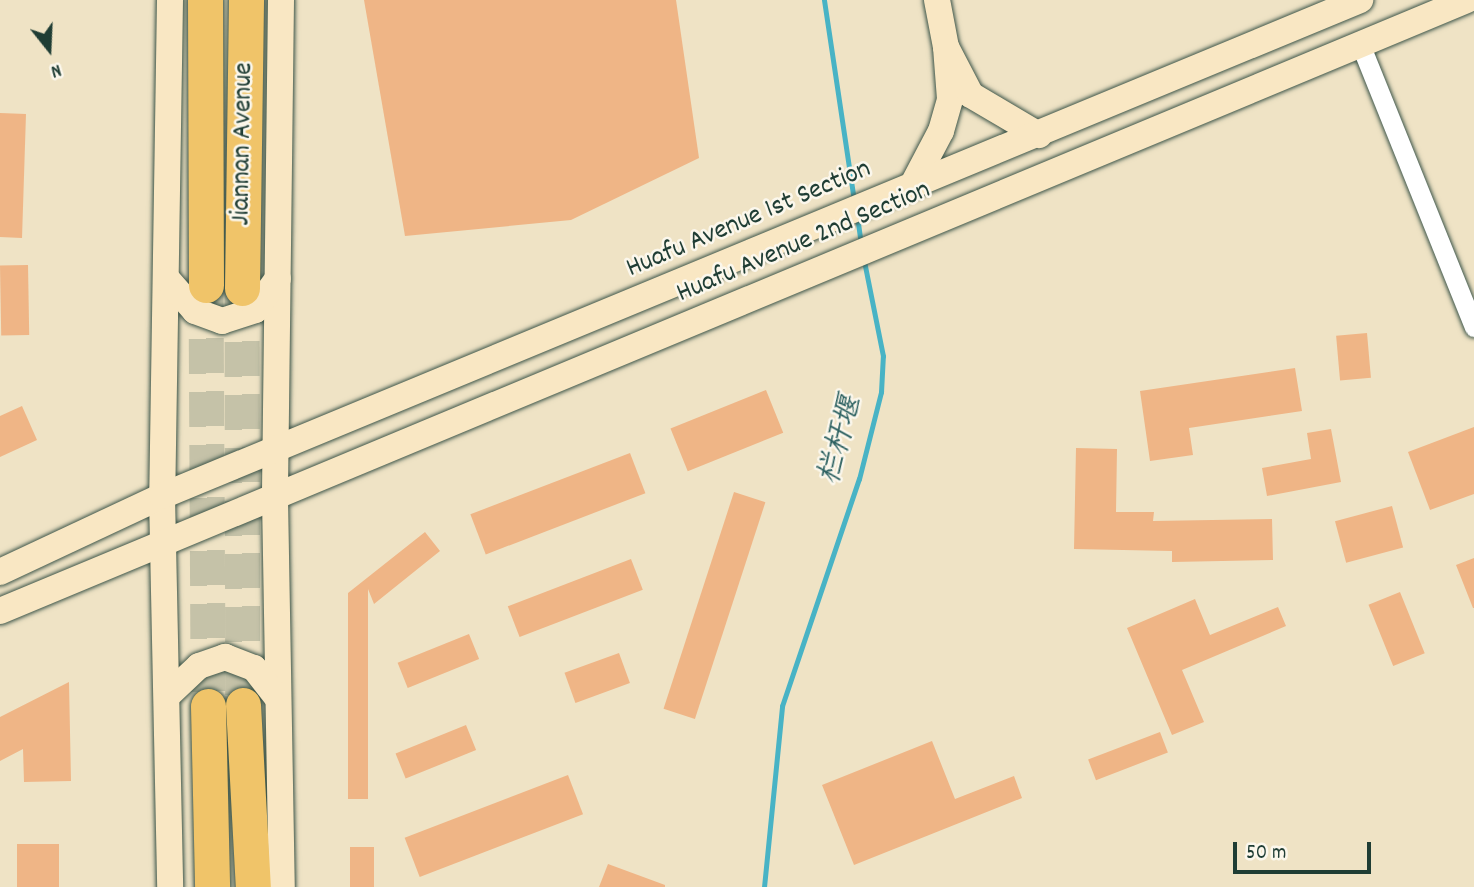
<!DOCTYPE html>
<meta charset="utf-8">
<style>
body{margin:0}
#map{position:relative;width:1474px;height:887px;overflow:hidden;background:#efe3c5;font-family:Dekko,"LXGW WenKai TC",sans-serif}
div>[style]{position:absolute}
.stream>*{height:5px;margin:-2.5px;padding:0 2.5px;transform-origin:2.5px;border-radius:2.5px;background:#48b3c5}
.building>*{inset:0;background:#efb586;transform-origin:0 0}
.highway-tunnel>*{height:35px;margin-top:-17.5px;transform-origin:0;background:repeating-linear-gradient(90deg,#c5c2a8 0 35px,transparent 0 53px)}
.roads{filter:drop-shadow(0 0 2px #3e564a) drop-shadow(0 0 2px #3e564a)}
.street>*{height:19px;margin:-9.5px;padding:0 9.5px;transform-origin:9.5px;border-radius:9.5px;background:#fff}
.secondary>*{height:26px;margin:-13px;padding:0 13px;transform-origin:13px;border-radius:13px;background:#f9e7c3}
.highway>*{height:35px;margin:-17.5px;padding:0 17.5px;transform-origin:17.5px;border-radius:17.5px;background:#f0c469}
span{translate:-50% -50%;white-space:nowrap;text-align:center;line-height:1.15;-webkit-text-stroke:5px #fbf7ec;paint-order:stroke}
.street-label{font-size:28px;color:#1f3d34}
.water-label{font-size:30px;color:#2b6060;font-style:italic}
.north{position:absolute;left:14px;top:14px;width:70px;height:70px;-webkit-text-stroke:5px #fbf7ec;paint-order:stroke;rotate:162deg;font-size:19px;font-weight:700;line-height:28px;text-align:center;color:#1f3d34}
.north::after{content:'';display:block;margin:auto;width:24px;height:32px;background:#1f3d34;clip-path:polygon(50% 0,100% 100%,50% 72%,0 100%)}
.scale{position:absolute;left:1233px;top:842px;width:138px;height:32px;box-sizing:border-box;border:4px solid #1f3d34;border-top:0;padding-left:9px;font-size:21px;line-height:24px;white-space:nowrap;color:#1f3d34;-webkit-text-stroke:5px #fbf7ec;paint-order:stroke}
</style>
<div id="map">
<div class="stream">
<i style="left:824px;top:0;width:202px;rotate:81.5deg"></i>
<i style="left:857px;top:216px;width:28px;rotate:82deg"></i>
<i style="left:764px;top:887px;width:182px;rotate:-84.3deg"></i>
<i style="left:782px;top:706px;width:240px;rotate:-71.3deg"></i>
<i style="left:859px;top:479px;width:90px;rotate:-75.8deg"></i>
<i style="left:881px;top:392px;width:36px;rotate:-87deg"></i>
<i style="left:883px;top:356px;width:97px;rotate:-101.3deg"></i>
</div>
<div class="building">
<i style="clip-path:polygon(364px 0,676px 0,699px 158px,571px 220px,405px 236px)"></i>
<i style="clip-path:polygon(0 113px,26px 114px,22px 238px,0 237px)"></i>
<i style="left:28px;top:265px;width:70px;height:28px;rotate:89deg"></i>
<i style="left:1367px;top:333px;width:45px;height:31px;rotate:85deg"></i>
<i style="clip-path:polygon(1295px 368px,1302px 411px,1189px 428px,1193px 455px,1150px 461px,1140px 391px)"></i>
<i style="left:766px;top:390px;width:46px;height:103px;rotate:68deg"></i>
<i style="clip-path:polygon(22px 406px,37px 440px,0 457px,0 416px)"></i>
<i style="clip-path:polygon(1474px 427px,1474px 494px,1430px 510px,1408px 452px)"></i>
<i style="clip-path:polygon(1331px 429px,1341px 482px,1267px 496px,1262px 468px,1311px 459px,1307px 433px)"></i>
<i style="clip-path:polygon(1076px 448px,1117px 449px,1116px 512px,1154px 512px,1153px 521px,1272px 519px,1273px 560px,1172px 562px,1172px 551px,1074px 549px)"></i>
<i style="left:630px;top:453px;width:43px;height:171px;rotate:69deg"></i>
<i style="left:734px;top:492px;width:33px;height:228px;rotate:18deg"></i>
<i style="left:1392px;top:506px;width:43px;height:59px;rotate:75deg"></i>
<i style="clip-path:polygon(425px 532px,440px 551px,374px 604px,368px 589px,368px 799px,348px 799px,348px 593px)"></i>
<i style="clip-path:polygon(1474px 558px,1474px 608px,1473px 608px,1456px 565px)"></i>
<i style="left:631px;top:559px;width:33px;height:132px;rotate:69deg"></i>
<i style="left:1400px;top:592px;width:66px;height:34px;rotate:68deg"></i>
<i style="clip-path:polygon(1195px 599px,1210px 635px,1278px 607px,1286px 626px,1182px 670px,1204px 722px,1172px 735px,1127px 628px)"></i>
<i style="left:469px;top:634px;width:27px;height:77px;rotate:68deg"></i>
<i style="left:619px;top:653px;width:32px;height:58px;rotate:70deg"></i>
<i style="clip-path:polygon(69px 682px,71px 781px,24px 782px,23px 749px,0 761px,0 717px)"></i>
<i style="left:466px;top:725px;width:27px;height:76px;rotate:68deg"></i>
<i style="left:1160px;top:732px;width:22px;height:77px;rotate:69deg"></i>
<i style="clip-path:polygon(932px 741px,955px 799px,1014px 776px,1022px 798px,854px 865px,822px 785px)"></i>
<i style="left:568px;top:775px;width:42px;height:175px;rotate:69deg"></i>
<i style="left:17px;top:844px;width:42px;height:43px"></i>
<i style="left:374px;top:847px;width:40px;height:24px;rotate:90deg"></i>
<i style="clip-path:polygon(608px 864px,665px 885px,665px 887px,599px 887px)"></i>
</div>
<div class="highway-tunnel">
<i style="left:206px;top:285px;width:421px;rotate:89.7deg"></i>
<i style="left:242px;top:288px;width:417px;rotate:89.9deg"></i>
</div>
<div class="roads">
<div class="street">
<i style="left:1361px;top:46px;width:303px;rotate:68.1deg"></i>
</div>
<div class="secondary">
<i style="left:170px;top:0;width:496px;rotate:90.9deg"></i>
<i style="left:162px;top:496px;width:391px;rotate:88.8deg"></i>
<i style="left:281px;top:0;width:498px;rotate:90.7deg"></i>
<i style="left:275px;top:498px;width:389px;rotate:89deg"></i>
<i style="left:937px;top:0;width:48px;rotate:79.2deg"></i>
<i style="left:912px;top:186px;width:62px;rotate:-62.2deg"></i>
<i style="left:941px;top:131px;width:33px;rotate:-74deg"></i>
<i style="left:950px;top:99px;width:52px;rotate:-94.4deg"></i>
<i style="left:946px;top:47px;width:54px;rotate:62.5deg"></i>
<i style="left:971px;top:95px;width:79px;rotate:30.5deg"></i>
<i style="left:168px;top:280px;width:41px;rotate:48.9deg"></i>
<i style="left:195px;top:311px;width:29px;rotate:20deg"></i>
<i style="left:222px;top:321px;width:35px;rotate:-18deg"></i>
<i style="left:255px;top:310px;width:39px;rotate:-54deg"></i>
<i style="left:0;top:572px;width:179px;rotate:-25.1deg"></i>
<i style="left:162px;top:496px;width:1297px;rotate:-22.49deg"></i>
<i style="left:0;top:611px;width:1589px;rotate:-22.61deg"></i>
<i style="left:167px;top:696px;width:44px;rotate:-43.2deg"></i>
<i style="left:199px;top:666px;width:28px;rotate:-19deg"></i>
<i style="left:225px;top:657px;width:31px;rotate:21deg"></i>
<i style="left:254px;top:668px;width:39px;rotate:52deg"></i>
</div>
<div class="highway">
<i style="left:205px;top:0;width:285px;rotate:89.8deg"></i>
<i style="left:242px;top:288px;width:288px;rotate:-89.2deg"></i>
<i style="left:243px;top:705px;width:182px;rotate:86.9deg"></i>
<i style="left:208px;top:706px;width:181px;rotate:88.7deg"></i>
</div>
</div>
<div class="street-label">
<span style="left:244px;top:144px;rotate:-89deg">Jiannan Avenue</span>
<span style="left:749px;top:220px;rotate:-23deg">Huafu Avenue 1st Section</span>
<span style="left:804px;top:243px;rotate:-23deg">Huafu Avenue 2nd Section</span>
</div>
<div class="water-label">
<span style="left:843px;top:441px;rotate:-75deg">栏杆堰</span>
</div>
<div class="north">N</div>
<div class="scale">50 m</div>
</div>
